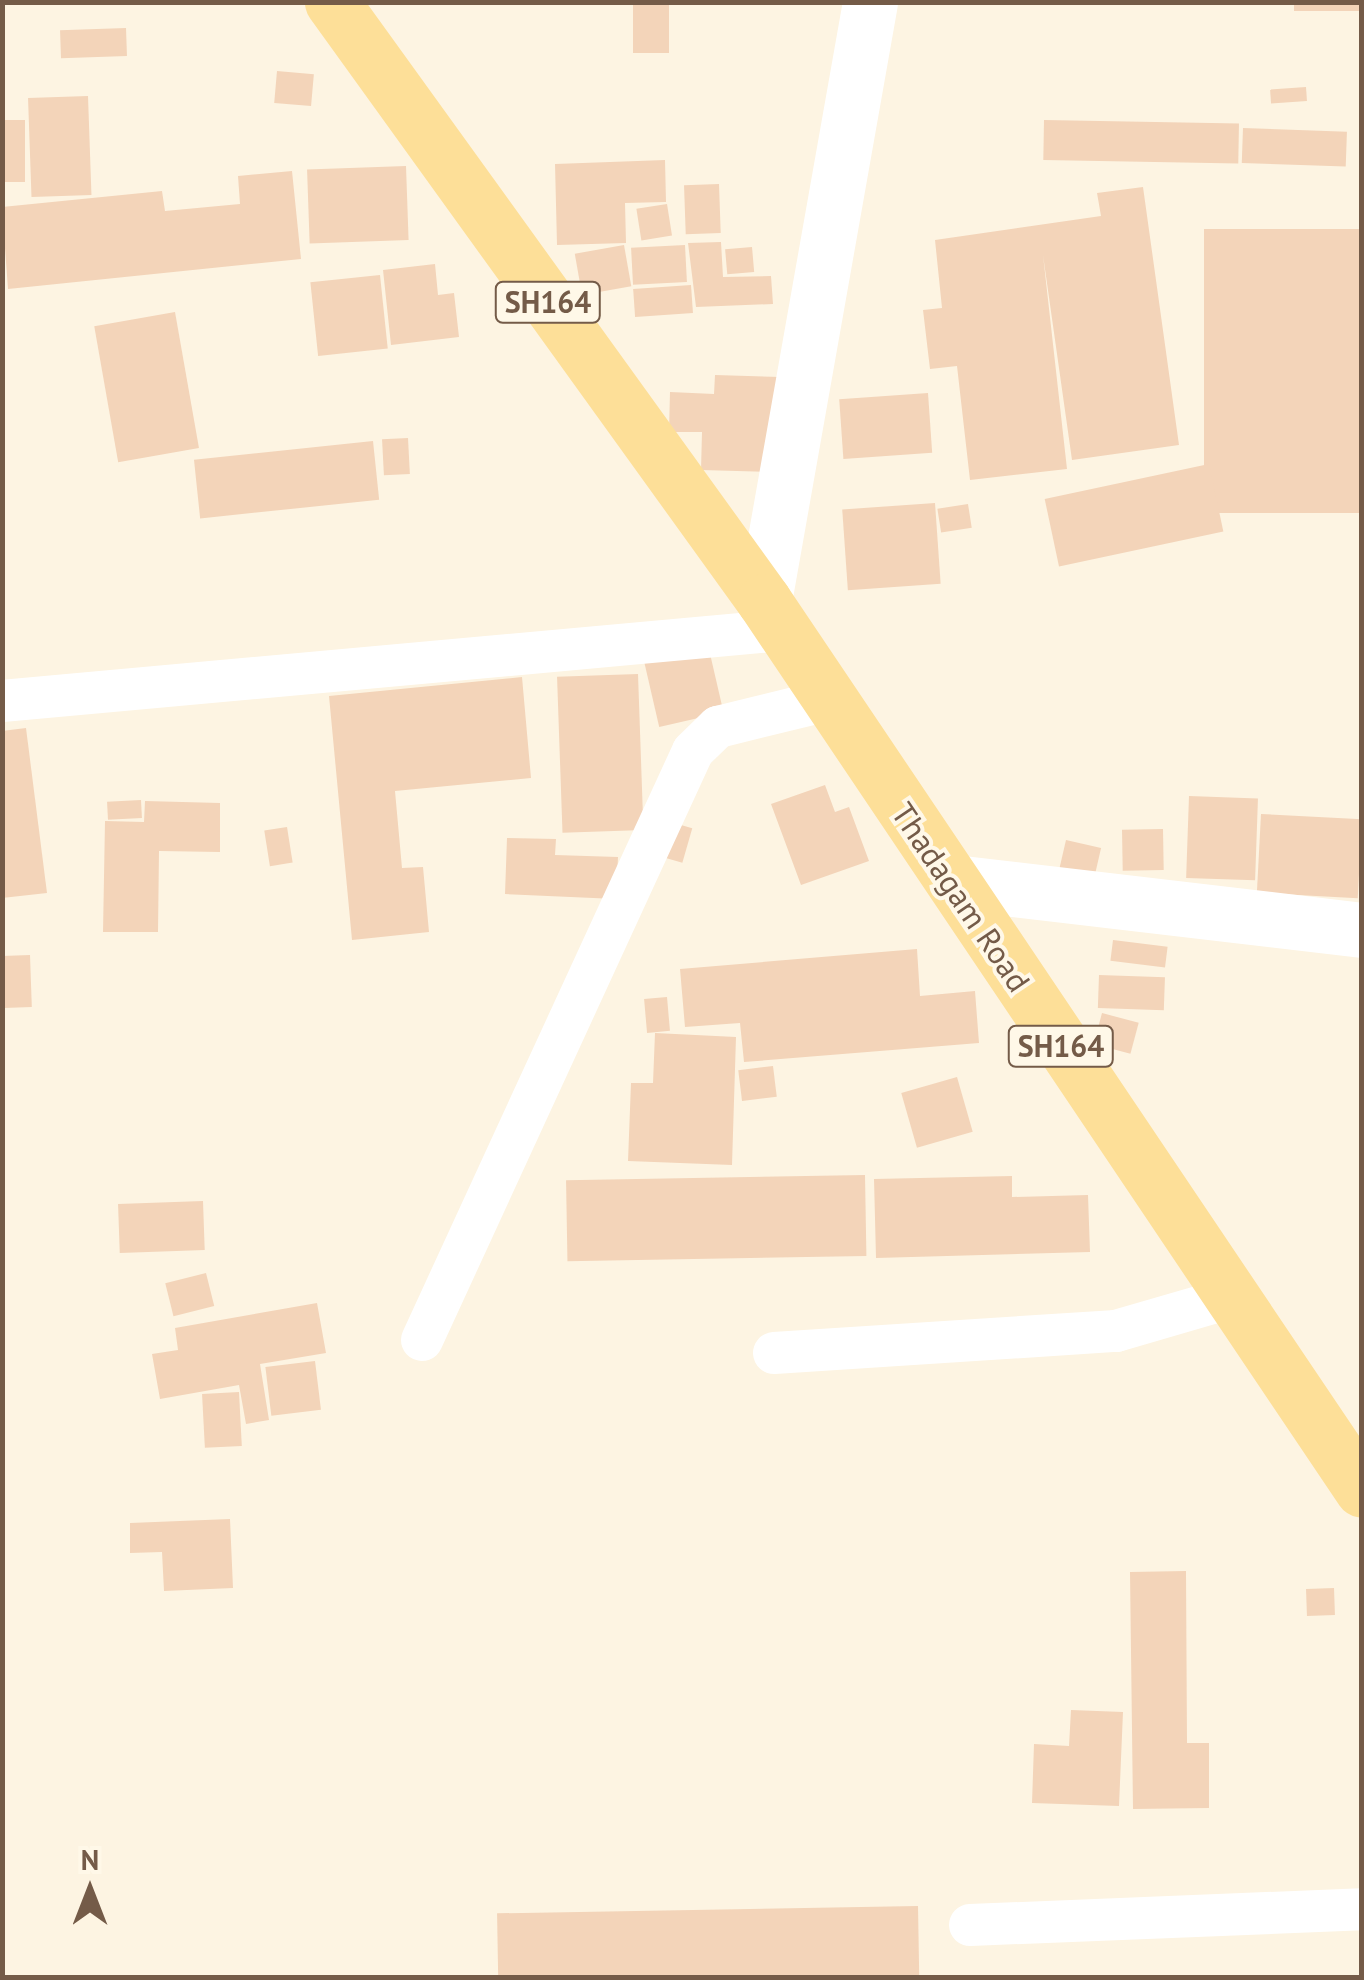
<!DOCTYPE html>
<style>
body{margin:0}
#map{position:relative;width:1364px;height:1980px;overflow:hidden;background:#fdf4e2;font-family:"PT Sans",sans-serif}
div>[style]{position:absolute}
.building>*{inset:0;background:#f3d4b9;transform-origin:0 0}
.street>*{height:42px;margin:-21px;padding:0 21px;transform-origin:21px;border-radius:21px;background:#fff}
.secondary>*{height:55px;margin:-27.5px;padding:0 27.5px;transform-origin:27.5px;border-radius:27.5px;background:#fff}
.primary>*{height:55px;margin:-27.5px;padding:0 27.5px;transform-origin:27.5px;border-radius:27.5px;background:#fddf98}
span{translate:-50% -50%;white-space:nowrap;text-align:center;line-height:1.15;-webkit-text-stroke:8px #fff8e8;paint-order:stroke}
.shield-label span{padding:2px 8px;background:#fff8e8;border:2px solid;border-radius:8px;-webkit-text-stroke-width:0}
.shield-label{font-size:30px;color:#745b48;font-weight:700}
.street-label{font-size:32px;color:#745b48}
.frame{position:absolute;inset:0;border:5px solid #745b48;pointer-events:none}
.north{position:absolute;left:40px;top:1840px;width:100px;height:100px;-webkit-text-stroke:8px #fff8e8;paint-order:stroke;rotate:0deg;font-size:28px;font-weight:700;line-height:40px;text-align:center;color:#745b48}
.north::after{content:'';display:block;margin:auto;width:35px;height:45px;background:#745b48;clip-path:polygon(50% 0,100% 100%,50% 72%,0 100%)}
</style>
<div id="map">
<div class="building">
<i style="left:633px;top:2px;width:36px;height:51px"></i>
<i style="left:1294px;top:2px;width:68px;height:9px"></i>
<i style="left:126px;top:28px;width:28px;height:66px;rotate:88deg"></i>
<i style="left:277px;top:71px;width:37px;height:32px;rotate:5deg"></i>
<i style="left:1306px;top:87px;width:14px;height:36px;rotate:86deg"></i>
<i style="left:88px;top:96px;width:99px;height:60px;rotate:88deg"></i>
<i style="left:2px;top:120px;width:23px;height:62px"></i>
<i style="left:1044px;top:120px;width:195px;height:40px;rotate:1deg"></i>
<i style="left:1243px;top:128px;width:104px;height:35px;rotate:2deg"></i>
<i style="clip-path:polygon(665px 160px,666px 202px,625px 203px,626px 243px,557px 245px,555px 164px)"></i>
<i style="left:406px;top:166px;width:74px;height:99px;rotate:88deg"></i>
<i style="clip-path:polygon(292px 171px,301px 259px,8px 289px,2px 207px,162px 191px,165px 211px,240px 204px,238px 176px)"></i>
<i style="left:719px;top:184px;width:49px;height:35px;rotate:88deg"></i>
<i style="clip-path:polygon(1143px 187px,1179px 445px,1072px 460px,1043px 255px,1067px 469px,970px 480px,957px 366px,930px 369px,923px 310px,942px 308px,935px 240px,1101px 216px,1097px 193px)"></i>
<i style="left:667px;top:204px;width:32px;height:31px;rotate:81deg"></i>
<i style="left:1362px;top:229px;width:284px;height:158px;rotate:90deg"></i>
<i style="clip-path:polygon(721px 242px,723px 277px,771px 276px,773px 304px,696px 307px,688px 243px)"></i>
<i style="left:624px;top:245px;width:42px;height:50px;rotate:80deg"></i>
<i style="left:685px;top:245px;width:37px;height:54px;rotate:87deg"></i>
<i style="left:752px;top:247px;width:25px;height:27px;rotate:85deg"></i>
<i style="clip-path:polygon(435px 264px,438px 295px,454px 293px,459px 337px,391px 345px,383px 270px)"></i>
<i style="left:380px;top:275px;width:74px;height:70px;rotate:84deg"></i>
<i style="left:691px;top:285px;width:28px;height:58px;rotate:86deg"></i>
<i style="left:175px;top:312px;width:138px;height:82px;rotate:80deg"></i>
<i style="clip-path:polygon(715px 375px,780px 377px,776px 472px,701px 470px,702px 432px,669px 432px,670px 392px,714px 394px)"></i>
<i style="left:928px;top:393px;width:60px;height:89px;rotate:86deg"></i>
<i style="left:408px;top:438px;width:36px;height:26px;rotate:87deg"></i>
<i style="left:373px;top:441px;width:59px;height:180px;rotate:84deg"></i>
<i style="left:1209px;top:464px;width:69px;height:168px;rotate:78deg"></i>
<i style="left:935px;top:503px;width:81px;height:93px;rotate:86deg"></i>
<i style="left:968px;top:504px;width:24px;height:31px;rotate:81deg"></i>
<i style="left:708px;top:645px;width:69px;height:66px;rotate:77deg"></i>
<i style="left:638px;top:674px;width:156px;height:81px;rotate:88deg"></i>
<i style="clip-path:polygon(522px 677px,531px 778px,395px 791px,402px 868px,423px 867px,429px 932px,352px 940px,329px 696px)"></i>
<i style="clip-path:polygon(26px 728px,47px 893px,2px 898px,2px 731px)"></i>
<i style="clip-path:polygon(825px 785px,835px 812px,849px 807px,869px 861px,801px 885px,771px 804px)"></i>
<i style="left:1189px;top:796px;width:69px;height:82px;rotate:2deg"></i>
<i style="left:141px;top:800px;width:18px;height:34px;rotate:87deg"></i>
<i style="clip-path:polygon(145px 801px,220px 803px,220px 852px,159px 851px,158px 932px,103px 932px,105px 821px,144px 822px)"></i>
<i style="left:1261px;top:814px;width:101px;height:79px;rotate:3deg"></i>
<i style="left:674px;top:823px;width:19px;height:36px;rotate:16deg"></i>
<i style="left:287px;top:827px;width:36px;height:23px;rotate:81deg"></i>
<i style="left:1163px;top:829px;width:41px;height:41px;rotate:89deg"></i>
<i style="clip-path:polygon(507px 838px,556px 839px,555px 855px,618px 857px,616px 899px,505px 894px)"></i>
<i style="left:1066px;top:840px;width:36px;height:37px;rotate:13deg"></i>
<i style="left:1113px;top:940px;width:55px;height:21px;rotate:7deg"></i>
<i style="clip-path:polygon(917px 949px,920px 996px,975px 991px,979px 1043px,744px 1062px,740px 1023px,685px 1027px,680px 969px)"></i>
<i style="left:30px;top:955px;width:52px;height:28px;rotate:88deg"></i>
<i style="left:1099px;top:975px;width:66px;height:33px;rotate:2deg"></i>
<i style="left:667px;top:997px;width:34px;height:23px;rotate:85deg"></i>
<i style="left:1102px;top:1013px;width:38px;height:32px;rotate:15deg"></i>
<i style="clip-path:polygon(655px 1033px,736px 1037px,732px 1165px,628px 1161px,631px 1083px,653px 1083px)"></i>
<i style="left:773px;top:1066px;width:31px;height:35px;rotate:83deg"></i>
<i style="left:957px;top:1077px;width:57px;height:58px;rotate:74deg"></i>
<i style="left:865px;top:1175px;width:81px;height:299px;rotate:89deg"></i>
<i style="clip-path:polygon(1012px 1176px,1012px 1197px,1088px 1195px,1090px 1252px,876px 1258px,874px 1179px)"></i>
<i style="left:203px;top:1201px;width:49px;height:85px;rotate:88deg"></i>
<i style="left:206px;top:1273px;width:34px;height:42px;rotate:76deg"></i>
<i style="clip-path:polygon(317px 1303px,326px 1353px,260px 1364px,269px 1420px,246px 1424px,239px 1385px,160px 1399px,152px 1354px,178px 1350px,175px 1328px)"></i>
<i style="left:315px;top:1361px;width:49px;height:50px;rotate:83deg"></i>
<i style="left:239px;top:1392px;width:54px;height:37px;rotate:87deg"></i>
<i style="clip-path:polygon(230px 1519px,233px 1588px,164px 1591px,162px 1552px,130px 1553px,130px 1523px)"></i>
<i style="clip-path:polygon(1186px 1571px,1187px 1743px,1209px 1743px,1209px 1808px,1133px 1809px,1130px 1572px)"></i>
<i style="left:1334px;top:1588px;width:27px;height:28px;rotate:88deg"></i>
<i style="clip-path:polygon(1071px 1710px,1123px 1712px,1119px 1806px,1032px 1803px,1034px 1744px,1069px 1746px)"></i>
<i style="left:918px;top:1906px;width:72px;height:421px;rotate:89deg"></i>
</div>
<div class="street">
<i style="left:2px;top:701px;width:784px;rotate:-5.19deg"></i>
<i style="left:422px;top:1340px;width:648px;rotate:-65.29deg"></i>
<i style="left:693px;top:751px;width:35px;rotate:-44deg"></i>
<i style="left:718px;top:727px;width:109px;rotate:-13.8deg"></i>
<i style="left:774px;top:1353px;width:343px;rotate:-3.7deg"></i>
<i style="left:1116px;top:1331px;width:115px;rotate:-16.2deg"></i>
<i style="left:970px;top:1925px;width:392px;rotate:-2.3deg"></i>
</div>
<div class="secondary">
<i style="left:764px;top:601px;width:608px;rotate:-79.96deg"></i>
<i style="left:954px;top:882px;width:411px;rotate:6.7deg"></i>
</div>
<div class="primary">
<i style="left:332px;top:2px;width:739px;rotate:54.2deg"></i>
<i style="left:764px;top:601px;width:1071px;rotate:56.07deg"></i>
</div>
<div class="shield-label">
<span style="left:548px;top:302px">SH164</span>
<span style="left:1061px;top:1046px">SH164</span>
</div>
<div class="street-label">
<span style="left:961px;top:897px;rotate:56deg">Thadagam Road</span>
</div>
<div class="frame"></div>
<div class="north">N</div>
</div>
